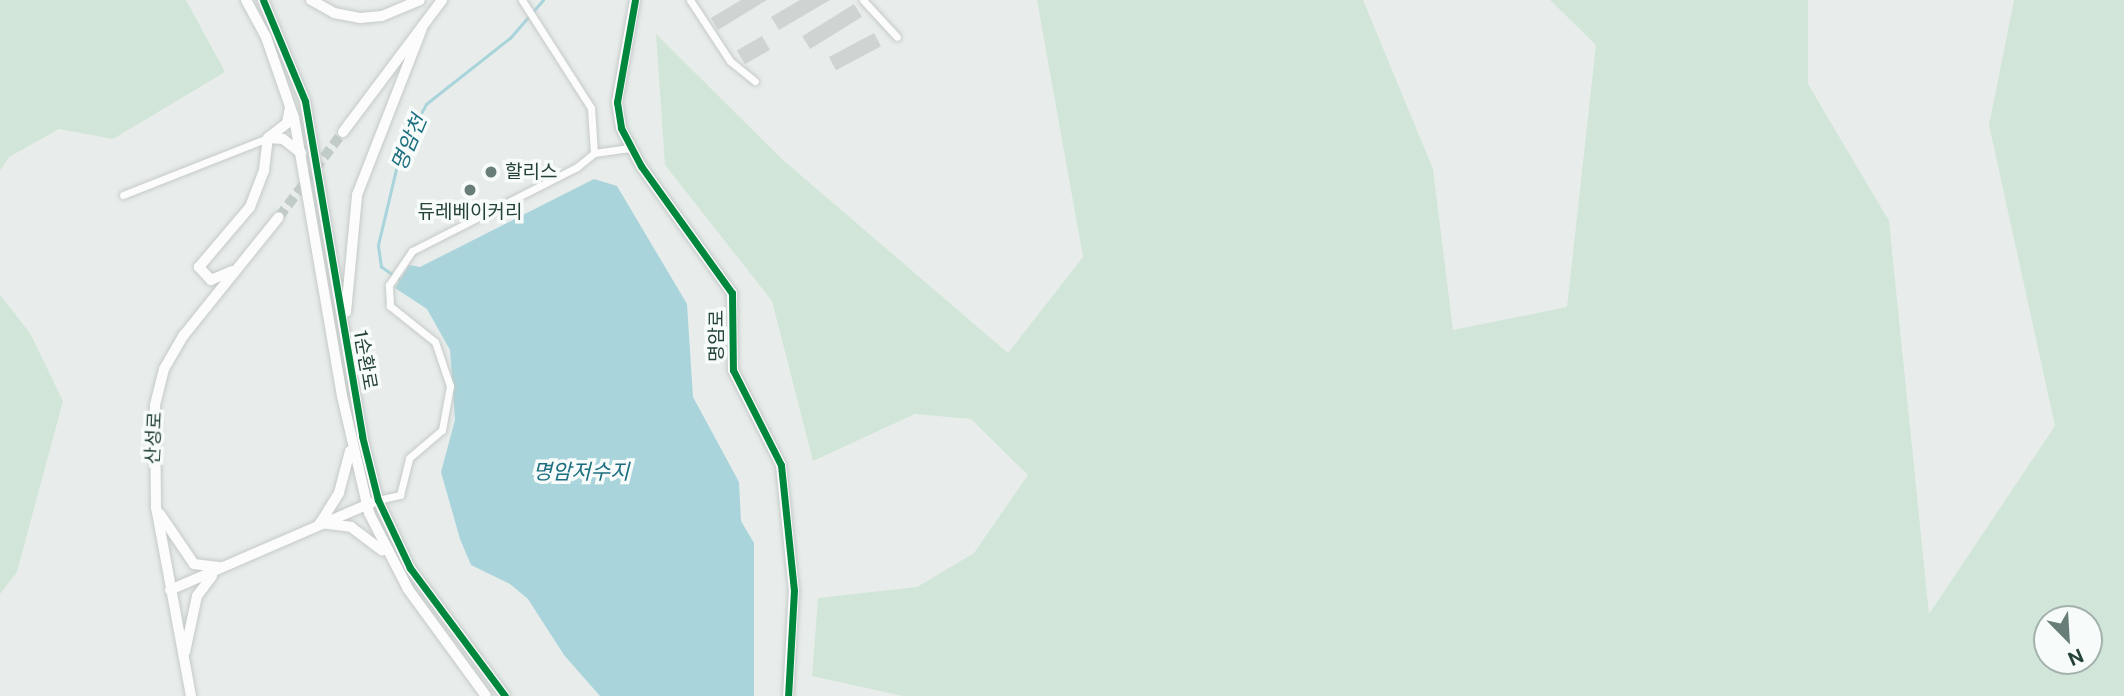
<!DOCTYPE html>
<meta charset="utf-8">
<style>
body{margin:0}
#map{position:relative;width:2124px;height:696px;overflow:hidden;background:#e8edeb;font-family:"Public Sans","Noto Sans KR",sans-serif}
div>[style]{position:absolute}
.green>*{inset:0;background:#d1e6d8}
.water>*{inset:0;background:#a9d4db}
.stream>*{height:2.5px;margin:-1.25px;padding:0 1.25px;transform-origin:1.25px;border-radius:1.25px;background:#a9d4db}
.building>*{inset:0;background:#cfd4d2;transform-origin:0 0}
.secondary-tunnel>*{height:10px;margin-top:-5px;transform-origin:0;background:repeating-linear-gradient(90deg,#c1cbc8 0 10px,transparent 0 15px)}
.roads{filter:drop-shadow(0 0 2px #c5cac8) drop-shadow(0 0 2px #c5cac8)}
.street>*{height:7px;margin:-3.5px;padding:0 3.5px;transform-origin:3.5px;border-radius:3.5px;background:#fcfcfc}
.secondary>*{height:10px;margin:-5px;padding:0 5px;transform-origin:5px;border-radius:5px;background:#fcfcfc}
.cycleway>*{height:7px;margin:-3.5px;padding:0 3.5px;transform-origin:3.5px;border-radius:3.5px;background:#00873e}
.dots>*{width:19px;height:19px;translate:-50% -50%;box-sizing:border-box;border:4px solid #f7fbf9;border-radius:50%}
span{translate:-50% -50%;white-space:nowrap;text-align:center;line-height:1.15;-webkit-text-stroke:7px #f7fbf9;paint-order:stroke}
.poi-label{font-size:19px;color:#24423a}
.left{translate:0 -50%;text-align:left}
.street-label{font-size:19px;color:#24423a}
.water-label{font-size:21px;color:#1c6f80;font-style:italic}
.north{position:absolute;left:2033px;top:605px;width:70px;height:70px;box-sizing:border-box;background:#f7fbf9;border:2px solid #a3b1ad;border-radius:50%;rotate:156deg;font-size:19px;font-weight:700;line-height:28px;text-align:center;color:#24423a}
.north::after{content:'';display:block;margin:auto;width:24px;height:32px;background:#697e78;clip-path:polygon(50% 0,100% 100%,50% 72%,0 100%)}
</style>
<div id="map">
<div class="green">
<i style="clip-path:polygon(0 0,186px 0,225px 72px,113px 139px,59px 129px,9px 157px,0 171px)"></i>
<i style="clip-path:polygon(evenodd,1037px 0,1363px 0,1433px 169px,1453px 330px,1567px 307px,1596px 45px,1550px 0,1808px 0,1808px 84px,1889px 221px,1929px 614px,2055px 426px,1989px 125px,2014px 0,2124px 0,2124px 696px,903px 696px,812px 676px,818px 598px,917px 587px,974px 553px,1028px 475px,971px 419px,915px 414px,813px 461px,772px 301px,665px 165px,656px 34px,783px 160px,1008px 353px,1083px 257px,1037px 0,2047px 619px,2089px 619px,2089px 661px,2047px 661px,2047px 619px)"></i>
<i style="clip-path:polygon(0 295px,30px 333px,63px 401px,17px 572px,0 594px)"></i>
</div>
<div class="water">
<i style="clip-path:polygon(594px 179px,617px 186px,687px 304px,693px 397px,739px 482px,741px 521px,754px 543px,754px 696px,600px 696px,564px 655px,528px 599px,510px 584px,471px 565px,460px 539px,441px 472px,455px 420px,450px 350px,427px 309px,395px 288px,409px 265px,420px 267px)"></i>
</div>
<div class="stream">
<i style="left:402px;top:282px;width:26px;rotate:-144deg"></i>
<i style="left:381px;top:267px;width:22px;rotate:-98deg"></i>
<i style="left:378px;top:245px;width:95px;rotate:-76.6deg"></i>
<i style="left:400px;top:153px;width:55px;rotate:-62deg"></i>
<i style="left:426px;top:104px;width:107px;rotate:-38.2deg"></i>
<i style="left:510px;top:38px;width:50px;rotate:-49deg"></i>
</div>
<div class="building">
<i style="clip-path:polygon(741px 0,767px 0,718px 30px,711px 18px)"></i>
<i style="clip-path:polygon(800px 0,830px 0,779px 30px,771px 17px)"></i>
<i style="left:854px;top:4px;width:15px;height:61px;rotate:58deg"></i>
<i style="left:874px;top:33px;width:15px;height:51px;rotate:62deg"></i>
<i style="left:762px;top:36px;width:16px;height:29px;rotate:60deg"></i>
</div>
<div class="secondary-tunnel">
<i style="left:279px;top:217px;width:106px;rotate:-53deg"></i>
</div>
<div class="roads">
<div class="street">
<i style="left:522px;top:0;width:128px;rotate:57.4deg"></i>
<i style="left:591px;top:108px;width:45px;rotate:86.2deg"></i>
<i style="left:594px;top:153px;width:36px;rotate:-8deg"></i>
<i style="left:690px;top:0;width:73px;rotate:56.7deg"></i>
<i style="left:730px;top:61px;width:32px;rotate:39deg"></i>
<i style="left:863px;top:0;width:50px;rotate:47.4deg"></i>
<i style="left:123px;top:195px;width:156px;rotate:-21.5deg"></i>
<i style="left:378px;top:500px;width:23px;rotate:-13deg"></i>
<i style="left:400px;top:495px;width:38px;rotate:-76deg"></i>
<i style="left:409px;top:458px;width:43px;rotate:-40.3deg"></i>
<i style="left:442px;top:430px;width:45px;rotate:-79.7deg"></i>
<i style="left:450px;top:386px;width:46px;rotate:-108.8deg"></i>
<i style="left:435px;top:342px;width:58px;rotate:-141.3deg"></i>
<i style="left:390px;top:306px;width:21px;rotate:-93deg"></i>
<i style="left:389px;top:285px;width:41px;rotate:-55.9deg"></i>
<i style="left:412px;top:251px;width:185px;rotate:-27deg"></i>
<i style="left:577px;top:167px;width:22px;rotate:-39deg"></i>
</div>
<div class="secondary">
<i style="left:246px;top:0;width:42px;rotate:61.6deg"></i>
<i style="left:266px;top:37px;width:86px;rotate:70.9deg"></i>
<i style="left:294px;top:118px;width:282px;rotate:80.2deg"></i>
<i style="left:342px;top:396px;width:120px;rotate:77deg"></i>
<i style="left:369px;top:513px;width:85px;rotate:62.8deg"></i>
<i style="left:408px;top:589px;width:132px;rotate:53.9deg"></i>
<i style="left:263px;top:0;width:109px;rotate:67.4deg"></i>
<i style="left:305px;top:101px;width:340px;rotate:80.3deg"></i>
<i style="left:362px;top:436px;width:66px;rotate:76deg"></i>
<i style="left:378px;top:500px;width:75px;rotate:64.8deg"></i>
<i style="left:410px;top:568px;width:159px;rotate:53.4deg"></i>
<i style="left:311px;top:0;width:26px;rotate:29deg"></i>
<i style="left:334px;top:13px;width:26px;rotate:11deg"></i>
<i style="left:360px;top:18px;width:22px;rotate:-5deg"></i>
<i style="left:382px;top:16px;width:41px;rotate:-22.8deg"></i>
<i style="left:635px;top:0;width:104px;rotate:100deg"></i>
<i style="left:617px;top:102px;width:26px;rotate:81deg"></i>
<i style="left:621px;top:128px;width:43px;rotate:62.2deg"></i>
<i style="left:641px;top:166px;width:156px;rotate:54.4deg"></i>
<i style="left:732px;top:293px;width:77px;rotate:89.3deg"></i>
<i style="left:733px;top:370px;width:106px;rotate:63.2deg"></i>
<i style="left:781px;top:465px;width:126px;rotate:84.1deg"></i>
<i style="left:794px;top:590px;width:106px;rotate:93.2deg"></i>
<i style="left:343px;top:132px;width:165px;rotate:-53.1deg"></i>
<i style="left:268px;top:138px;width:15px;rotate:4deg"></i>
<i style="left:283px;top:139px;width:23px;rotate:38deg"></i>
<i style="left:232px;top:271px;width:23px;rotate:157deg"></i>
<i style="left:211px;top:280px;width:18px;rotate:-133deg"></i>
<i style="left:199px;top:267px;width:79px;rotate:-49.6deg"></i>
<i style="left:250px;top:207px;width:40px;rotate:-69deg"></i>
<i style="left:264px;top:170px;width:32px;rotate:-83deg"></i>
<i style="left:268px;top:138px;width:24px;rotate:-38deg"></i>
<i style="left:287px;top:123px;width:15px;rotate:-79deg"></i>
<i style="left:346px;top:312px;width:118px;rotate:-84.6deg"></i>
<i style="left:357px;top:195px;width:179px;rotate:-68.7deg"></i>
<i style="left:350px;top:451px;width:43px;rotate:104.7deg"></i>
<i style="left:339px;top:493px;width:36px;rotate:122deg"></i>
<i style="left:320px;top:523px;width:31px;rotate:7deg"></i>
<i style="left:351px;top:527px;width:39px;rotate:37deg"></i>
<i style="left:160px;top:514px;width:60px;rotate:55.8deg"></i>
<i style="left:194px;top:564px;width:25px;rotate:7deg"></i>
<i style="left:170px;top:590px;width:219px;rotate:-23.4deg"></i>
<i style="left:185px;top:652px;width:57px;rotate:-77.9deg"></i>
<i style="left:197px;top:596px;width:25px;rotate:-53deg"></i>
<i style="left:191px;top:696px;width:191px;rotate:-100.5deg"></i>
<i style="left:156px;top:508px;width:103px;rotate:-90.6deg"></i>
<i style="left:155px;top:405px;width:37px;rotate:-76deg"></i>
<i style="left:164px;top:369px;width:39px;rotate:-60deg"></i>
<i style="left:184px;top:335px;width:151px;rotate:-51.2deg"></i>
</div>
</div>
<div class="cycleway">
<i style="left:263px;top:0;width:109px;rotate:67.4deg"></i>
<i style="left:305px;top:101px;width:340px;rotate:80.3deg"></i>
<i style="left:362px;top:436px;width:66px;rotate:76deg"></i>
<i style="left:378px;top:500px;width:75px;rotate:64.8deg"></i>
<i style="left:410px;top:568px;width:159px;rotate:53.4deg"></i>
<i style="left:635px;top:0;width:104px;rotate:100deg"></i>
<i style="left:617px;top:102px;width:26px;rotate:81deg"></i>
<i style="left:621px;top:128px;width:43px;rotate:62.2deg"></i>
<i style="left:641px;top:166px;width:156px;rotate:54.4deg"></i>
<i style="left:732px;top:293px;width:77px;rotate:89.3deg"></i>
<i style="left:733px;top:370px;width:106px;rotate:63.2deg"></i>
<i style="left:781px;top:465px;width:126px;rotate:84.1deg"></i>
<i style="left:794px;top:590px;width:106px;rotate:93.2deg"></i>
</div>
<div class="dots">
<i style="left:491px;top:172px;background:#697e78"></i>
<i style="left:470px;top:190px;background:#697e78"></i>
</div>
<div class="poi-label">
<span class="left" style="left:505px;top:172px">할리스</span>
<span style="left:470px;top:212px">듀레베이커리</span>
</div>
<div class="street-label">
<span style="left:717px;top:336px;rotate:-90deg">명암로</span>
<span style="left:365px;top:360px;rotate:80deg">1순환로</span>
<span style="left:154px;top:438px;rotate:-87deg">산성로</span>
</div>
<div class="water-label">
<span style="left:409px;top:143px;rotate:-67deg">명암천</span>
<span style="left:581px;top:472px">명암저수지</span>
</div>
<div class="north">N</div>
</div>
